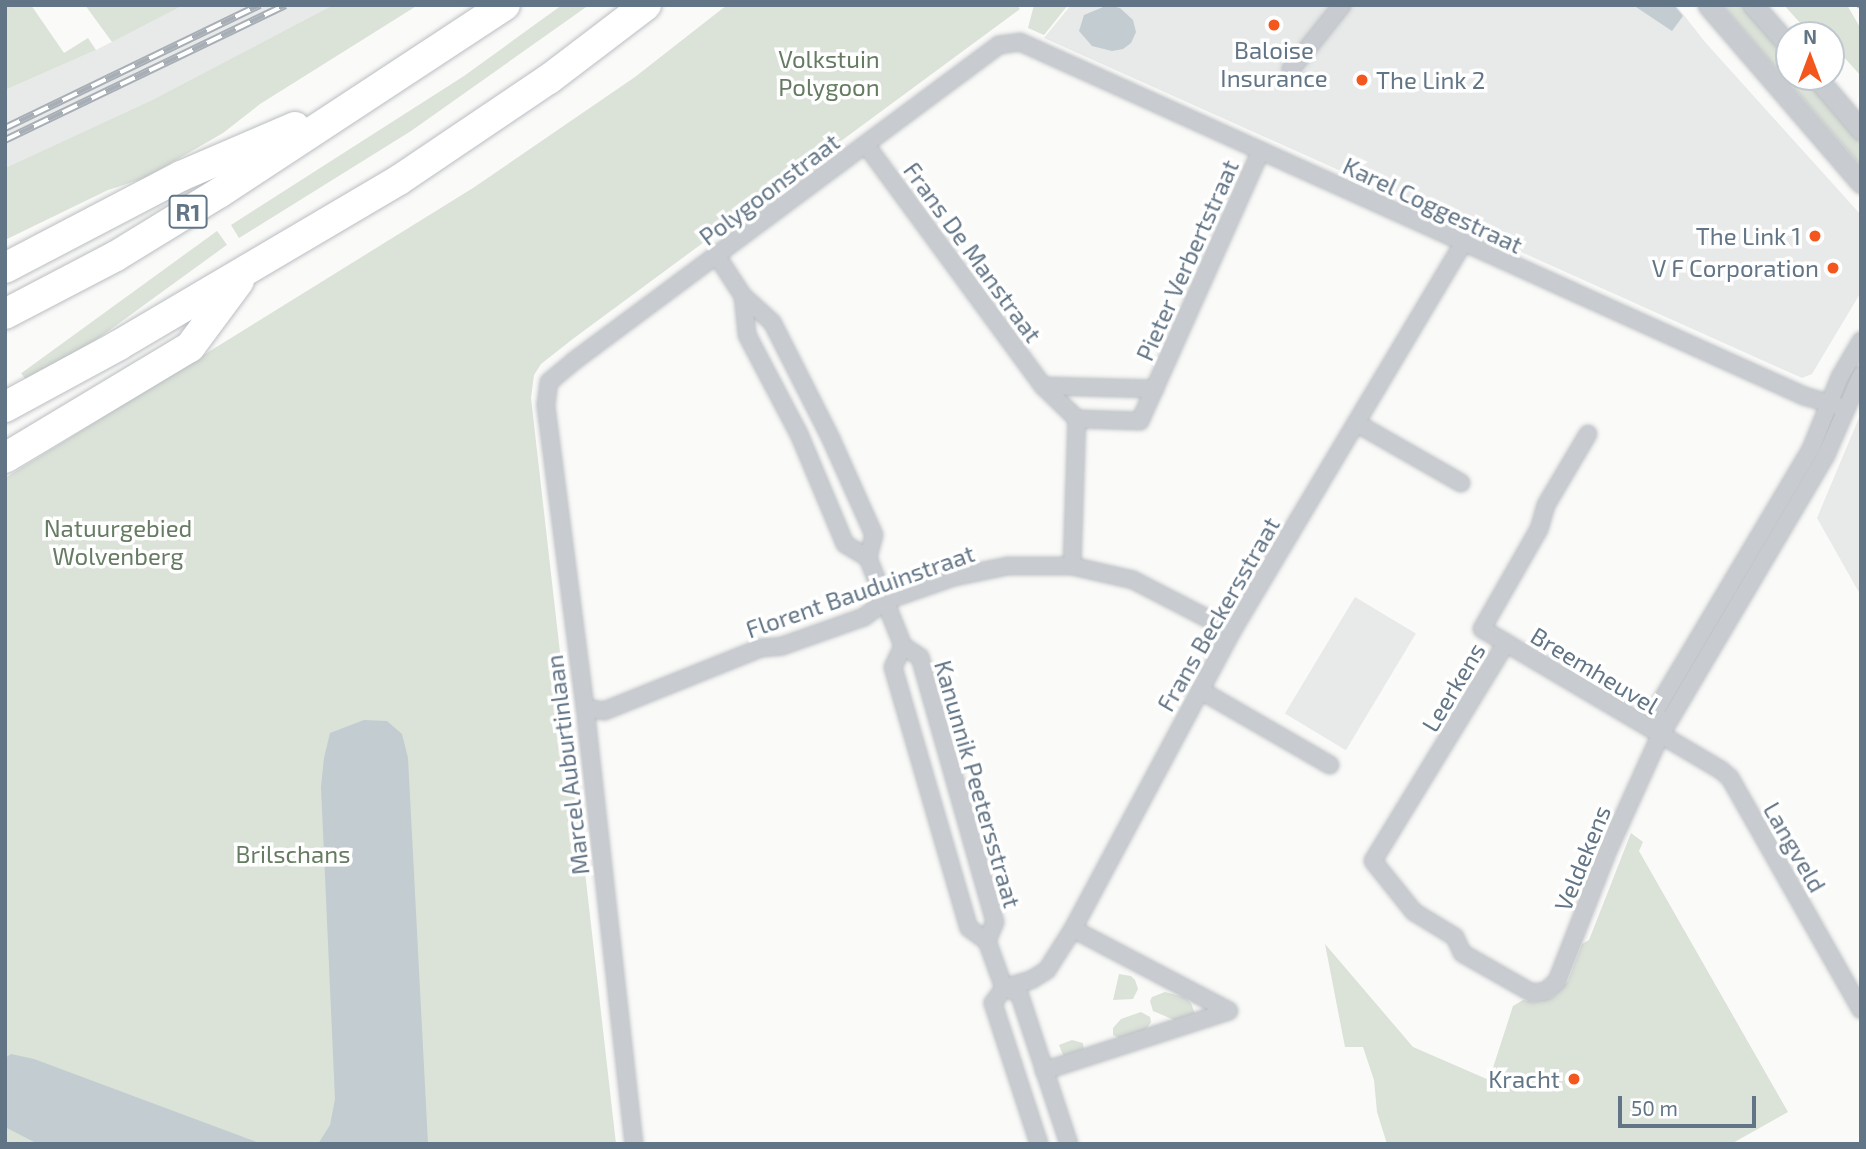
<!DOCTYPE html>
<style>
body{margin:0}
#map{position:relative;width:1866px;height:1149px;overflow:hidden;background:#fafaf8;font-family:"Exo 2",sans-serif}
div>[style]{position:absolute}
.built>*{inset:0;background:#e8e9e9;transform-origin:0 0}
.green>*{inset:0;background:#dbe2d8;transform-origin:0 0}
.water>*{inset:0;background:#c2ccd1}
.roads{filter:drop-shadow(0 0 2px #babec2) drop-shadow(0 0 2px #babec2)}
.minor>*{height:16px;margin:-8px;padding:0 8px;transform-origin:8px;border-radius:8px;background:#c8ccd0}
.tertiary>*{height:19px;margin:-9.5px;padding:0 9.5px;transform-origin:9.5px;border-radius:9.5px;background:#c8ccd0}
.motorway>*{height:30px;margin:-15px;padding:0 15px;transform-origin:15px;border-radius:15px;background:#fff}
.rail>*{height:8px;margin-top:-4px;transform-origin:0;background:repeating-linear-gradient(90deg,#fff 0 16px,#a7aeb5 0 32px);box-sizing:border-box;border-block:2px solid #a7aeb5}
.dots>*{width:19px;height:19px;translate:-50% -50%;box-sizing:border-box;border:4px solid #fff;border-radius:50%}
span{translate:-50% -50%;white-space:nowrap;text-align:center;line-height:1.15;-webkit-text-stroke:7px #fff;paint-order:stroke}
.shield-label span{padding:2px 5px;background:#fff;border:2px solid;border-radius:5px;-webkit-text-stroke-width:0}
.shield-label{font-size:23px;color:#627586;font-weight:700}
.poi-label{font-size:24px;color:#627586}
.left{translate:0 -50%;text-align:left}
.right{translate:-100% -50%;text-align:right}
.park-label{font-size:24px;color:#667c62}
.street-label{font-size:24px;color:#627586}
.frame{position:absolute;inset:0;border:7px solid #627586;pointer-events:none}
.north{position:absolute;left:1775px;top:21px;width:70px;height:70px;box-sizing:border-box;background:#fff;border:2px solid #c0c8cf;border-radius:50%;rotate:0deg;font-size:19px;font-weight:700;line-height:28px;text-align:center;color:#627586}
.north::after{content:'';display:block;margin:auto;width:24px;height:32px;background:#f4571d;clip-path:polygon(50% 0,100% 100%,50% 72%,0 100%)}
.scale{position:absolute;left:1618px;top:1096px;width:138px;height:32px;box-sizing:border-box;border:4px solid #627586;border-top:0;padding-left:9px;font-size:21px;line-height:24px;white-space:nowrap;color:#627586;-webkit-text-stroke:5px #fff;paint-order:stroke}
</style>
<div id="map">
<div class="built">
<i style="clip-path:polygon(184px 5px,333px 5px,152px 100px,5px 168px,5px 90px,96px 50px)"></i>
<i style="clip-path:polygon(1071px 5px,1676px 5px,1705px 42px,1861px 215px,1861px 292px,1812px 374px,1802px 378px,1044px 38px)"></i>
<i style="clip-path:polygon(1861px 413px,1861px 596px,1817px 518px)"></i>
<i style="left:1355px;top:597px;width:71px;height:136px;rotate:31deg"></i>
</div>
<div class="green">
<i style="clip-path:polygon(5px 5px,31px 5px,64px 53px,88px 38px,96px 50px,5px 90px)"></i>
<i style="clip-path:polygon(85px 5px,184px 5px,112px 42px)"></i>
<i style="clip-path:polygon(333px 5px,418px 5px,260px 104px,223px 133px,145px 178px,108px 190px,5px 240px,5px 168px,152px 100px)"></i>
<i style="clip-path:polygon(562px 5px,589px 5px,411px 131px,239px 238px,231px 225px,464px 76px)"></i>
<i style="clip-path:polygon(727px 5px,1017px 5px,1020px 9px,574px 338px,541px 364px,534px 375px,531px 398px,616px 1144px,5px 1144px,5px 478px,473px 188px,635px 77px)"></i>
<i style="clip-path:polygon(1034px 5px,1068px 5px,1044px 35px,1028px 28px)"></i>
<i style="clip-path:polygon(1722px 5px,1743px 5px,1789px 59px,1789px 77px,1804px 77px,1861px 143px,1861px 166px)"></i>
<i style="clip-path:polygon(1784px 5px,1847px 5px,1861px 29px,1861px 76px,1831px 43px,1831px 35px,1811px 35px)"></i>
<i style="left:217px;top:231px;width:17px;height:242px;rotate:54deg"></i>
<i style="clip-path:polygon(1631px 833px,1643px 842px,1639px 851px,1788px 1112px,1731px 1144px,1387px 1144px,1377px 1112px,1374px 1080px,1363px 1047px,1345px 1047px,1325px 944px,1413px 1047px,1489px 1080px,1513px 1006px,1523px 1000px,1533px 1002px,1552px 998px,1568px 981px,1582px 944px,1589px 940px)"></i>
<i style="clip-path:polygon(1119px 974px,1131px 976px,1135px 980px,1138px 989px,1133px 999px,1113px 1000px)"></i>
<i style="clip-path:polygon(1165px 992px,1184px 997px,1191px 1003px,1195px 1014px,1179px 1022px,1153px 1011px,1150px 1001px,1152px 997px)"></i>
<i style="clip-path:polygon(1141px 1012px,1150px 1017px,1151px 1022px,1144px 1033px,1121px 1039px,1113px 1035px,1113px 1028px,1121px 1019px)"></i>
<i style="clip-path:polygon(1072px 1040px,1083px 1043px,1084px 1051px,1068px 1057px,1063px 1055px,1059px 1045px)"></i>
</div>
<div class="water">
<i style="clip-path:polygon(1108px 5px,1120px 8px,1133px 20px,1136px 32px,1131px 43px,1123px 49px,1112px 51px,1092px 46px,1079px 31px,1084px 15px)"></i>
<i style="clip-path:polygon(1633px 5px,1674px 5px,1683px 16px,1672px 31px)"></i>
<i style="clip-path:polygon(364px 720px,387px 721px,402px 734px,408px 758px,428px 1144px,318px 1144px,330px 1125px,335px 1099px,321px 787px,324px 758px,330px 733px)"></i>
<i style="clip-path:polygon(11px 1054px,34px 1059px,262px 1144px,38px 1144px,5px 1127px,5px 1058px)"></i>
</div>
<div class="roads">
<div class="minor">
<i style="left:1291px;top:69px;width:82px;rotate:-51.4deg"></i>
<i style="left:866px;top:145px;width:299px;rotate:53.7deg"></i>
<i style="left:1043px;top:386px;width:47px;rotate:44.1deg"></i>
<i style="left:717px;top:256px;width:48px;rotate:57deg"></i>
<i style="left:743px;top:296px;width:39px;rotate:42deg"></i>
<i style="left:772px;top:322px;width:131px;rotate:63.2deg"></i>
<i style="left:831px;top:439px;width:105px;rotate:65.9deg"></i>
<i style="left:874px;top:535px;width:24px;rotate:105deg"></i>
<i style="left:743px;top:296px;width:39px;rotate:84deg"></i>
<i style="left:747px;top:335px;width:112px;rotate:62.3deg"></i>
<i style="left:799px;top:434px;width:119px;rotate:67.3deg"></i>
<i style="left:845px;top:544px;width:27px;rotate:31deg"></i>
<i style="left:868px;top:558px;width:95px;rotate:68.3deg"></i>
<i style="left:903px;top:646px;width:20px;rotate:33deg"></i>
<i style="left:920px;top:657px;width:275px;rotate:74.2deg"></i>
<i style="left:995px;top:922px;width:21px;rotate:113deg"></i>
<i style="left:1043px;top:386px;width:112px;rotate:1.5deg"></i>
<i style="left:1077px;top:419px;width:63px;rotate:1.8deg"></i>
<i style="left:1140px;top:421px;width:296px;rotate:-65.9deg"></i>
<i style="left:1356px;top:423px;width:121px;rotate:29.7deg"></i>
<i style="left:1588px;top:434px;width:82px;rotate:120.6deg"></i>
<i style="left:1546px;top:505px;width:25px;rotate:106deg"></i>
<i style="left:1539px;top:529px;width:115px;rotate:119.7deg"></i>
<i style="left:1482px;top:629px;width:28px;rotate:30deg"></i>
<i style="left:1506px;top:643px;width:255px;rotate:121.4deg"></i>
<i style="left:1373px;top:861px;width:65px;rotate:51.2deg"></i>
<i style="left:1414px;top:912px;width:48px;rotate:31.4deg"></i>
<i style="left:1455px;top:937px;width:17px;rotate:66deg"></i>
<i style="left:1462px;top:953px;width:81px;rotate:29.7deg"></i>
<i style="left:1532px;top:993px;width:14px;rotate:-8deg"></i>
<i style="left:1546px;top:991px;width:15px;rotate:-42deg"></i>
<i style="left:1557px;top:981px;width:135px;rotate:-68.7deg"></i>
<i style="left:1606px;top:855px;width:131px;rotate:-65.6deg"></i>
<i style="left:1660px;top:736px;width:326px;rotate:-59.4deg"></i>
<i style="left:1826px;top:455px;width:87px;rotate:-66.4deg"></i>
<i style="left:1072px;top:566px;width:147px;rotate:-88.1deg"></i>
<i style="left:1506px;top:643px;width:250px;rotate:30.6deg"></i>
<i style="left:1721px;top:770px;width:12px;rotate:42deg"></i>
<i style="left:1730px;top:778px;width:266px;rotate:60.5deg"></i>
<i style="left:903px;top:646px;width:23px;rotate:115deg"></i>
<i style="left:893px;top:667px;width:272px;rotate:73.8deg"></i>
<i style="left:969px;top:928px;width:22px;rotate:36deg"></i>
<i style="left:987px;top:941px;width:50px;rotate:70.1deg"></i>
<i style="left:1004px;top:988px;width:16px;rotate:18deg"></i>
<i style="left:1019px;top:993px;width:159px;rotate:71.7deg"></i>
<i style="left:1200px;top:690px;width:150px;rotate:30deg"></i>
<i style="left:585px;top:708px;width:19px;rotate:9deg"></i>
<i style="left:604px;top:711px;width:169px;rotate:-21.9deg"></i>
<i style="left:761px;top:648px;width:21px;rotate:-5deg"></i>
<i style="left:782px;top:646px;width:87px;rotate:-19.5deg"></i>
<i style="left:864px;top:617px;width:26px;rotate:-37deg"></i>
<i style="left:885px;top:601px;width:73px;rotate:-19.2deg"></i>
<i style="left:954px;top:577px;width:55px;rotate:-11.5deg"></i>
<i style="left:1008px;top:566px;width:64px"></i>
<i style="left:1072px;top:566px;width:63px;rotate:12.9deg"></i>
<i style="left:1133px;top:580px;width:111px;rotate:27.3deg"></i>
<i style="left:1660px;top:736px;width:26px;rotate:-99deg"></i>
<i style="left:1656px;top:710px;width:304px;rotate:-59.3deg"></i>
<i style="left:1811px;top:449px;width:78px;rotate:-68.1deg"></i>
<i style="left:1840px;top:377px;width:42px;rotate:-59.7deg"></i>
<i style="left:1073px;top:929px;width:176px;rotate:27.7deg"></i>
<i style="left:1004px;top:988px;width:28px;rotate:-17deg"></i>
<i style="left:1031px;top:980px;width:19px;rotate:-32deg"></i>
<i style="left:1047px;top:970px;width:49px;rotate:-57.6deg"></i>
<i style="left:1073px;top:929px;width:338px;rotate:-61.9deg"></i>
<i style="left:1232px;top:631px;width:451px;rotate:-59.2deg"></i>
<i style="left:1004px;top:988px;width:19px;rotate:126deg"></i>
<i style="left:993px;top:1003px;width:148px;rotate:71.9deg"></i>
<i style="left:1044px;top:1071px;width:194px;rotate:-18deg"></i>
<i style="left:634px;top:1144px;width:425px;rotate:-96.4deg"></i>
<i style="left:587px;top:722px;width:320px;rotate:-97.4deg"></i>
<i style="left:546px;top:405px;width:23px;rotate:-83deg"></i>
<i style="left:549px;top:382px;width:33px;rotate:-40deg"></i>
<i style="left:574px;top:361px;width:530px;rotate:-36.63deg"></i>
<i style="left:999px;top:45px;width:21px;rotate:-8deg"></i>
<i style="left:1020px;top:42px;width:860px;rotate:24.3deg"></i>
<i style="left:1804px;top:396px;width:43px;rotate:16.3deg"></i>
</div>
<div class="tertiary">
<i style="left:1708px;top:5px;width:235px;rotate:49.3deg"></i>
<i style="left:1753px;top:5px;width:55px;rotate:48.7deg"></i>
<i style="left:1816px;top:77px;width:70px;rotate:49.7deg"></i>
</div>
<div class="motorway">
<i style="left:5px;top:268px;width:199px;rotate:-27.6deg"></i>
<i style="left:181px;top:176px;width:124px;rotate:-23.3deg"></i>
<i style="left:5px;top:314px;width:125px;rotate:-27.6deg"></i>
<i style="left:116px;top:256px;width:121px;rotate:-31.5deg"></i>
<i style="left:219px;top:193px;width:342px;rotate:-33.3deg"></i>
<i style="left:5px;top:407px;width:130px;rotate:-28.5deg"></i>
<i style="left:119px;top:345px;width:325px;rotate:-30.5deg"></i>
<i style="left:399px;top:180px;width:181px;rotate:-34deg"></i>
<i style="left:549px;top:79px;width:122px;rotate:-37.3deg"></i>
<i style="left:5px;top:458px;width:216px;rotate:-31deg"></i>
<i style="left:190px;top:347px;width:82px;rotate:-53.4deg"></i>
</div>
</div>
<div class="rail">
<i style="left:1860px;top:5px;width:1px;rotate:45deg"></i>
<i style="left:5px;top:128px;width:283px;rotate:-25.8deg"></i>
<i style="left:5px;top:140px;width:311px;rotate:-25.7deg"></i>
</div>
<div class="dots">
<i style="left:1274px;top:25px;background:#f4571d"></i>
<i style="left:1362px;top:80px;background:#f4571d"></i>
<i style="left:1815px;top:236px;background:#f4571d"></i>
<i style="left:1833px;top:268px;background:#f4571d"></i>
<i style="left:1574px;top:1079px;background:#f4571d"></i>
</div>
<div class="shield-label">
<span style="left:188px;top:212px">R1</span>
</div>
<div class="poi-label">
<span style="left:1274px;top:64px">Baloise<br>Insurance</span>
<span class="left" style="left:1376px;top:80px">The Link 2</span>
<span class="right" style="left:1801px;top:236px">The Link 1</span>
<span class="right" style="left:1819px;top:268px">V F Corporation</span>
<span class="right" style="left:1560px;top:1079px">Kracht</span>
</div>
<div class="park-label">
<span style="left:829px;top:73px">Volkstuin<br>Polygoon</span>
<span style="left:118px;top:542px">Natuurgebied<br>Wolvenberg</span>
<span style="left:293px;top:854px">Brilschans</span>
</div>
<div class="street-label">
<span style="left:769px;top:189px;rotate:-37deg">Polygoonstraat</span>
<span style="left:1433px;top:205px;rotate:25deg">Karel Coggestraat</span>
<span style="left:973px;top:252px;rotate:54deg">Frans De Manstraat</span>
<span style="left:1187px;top:260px;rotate:-66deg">Pieter Verbertstraat</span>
<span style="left:860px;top:591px;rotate:-19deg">Florent Bauduinstraat</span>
<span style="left:1218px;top:614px;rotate:-60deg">Frans Beckersstraat</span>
<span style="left:1595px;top:670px;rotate:31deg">Breemheuvel</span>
<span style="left:1453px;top:687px;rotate:-59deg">Leerkens</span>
<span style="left:567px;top:765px;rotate:-97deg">Marcel Auburtinlaan</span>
<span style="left:978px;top:784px;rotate:74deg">Kanunnik Peetersstraat</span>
<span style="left:1795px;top:847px;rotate:60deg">Langveld</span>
<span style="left:1582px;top:858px;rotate:-68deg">Veldekens</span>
</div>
<div class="frame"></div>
<div class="north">N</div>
<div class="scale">50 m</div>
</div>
